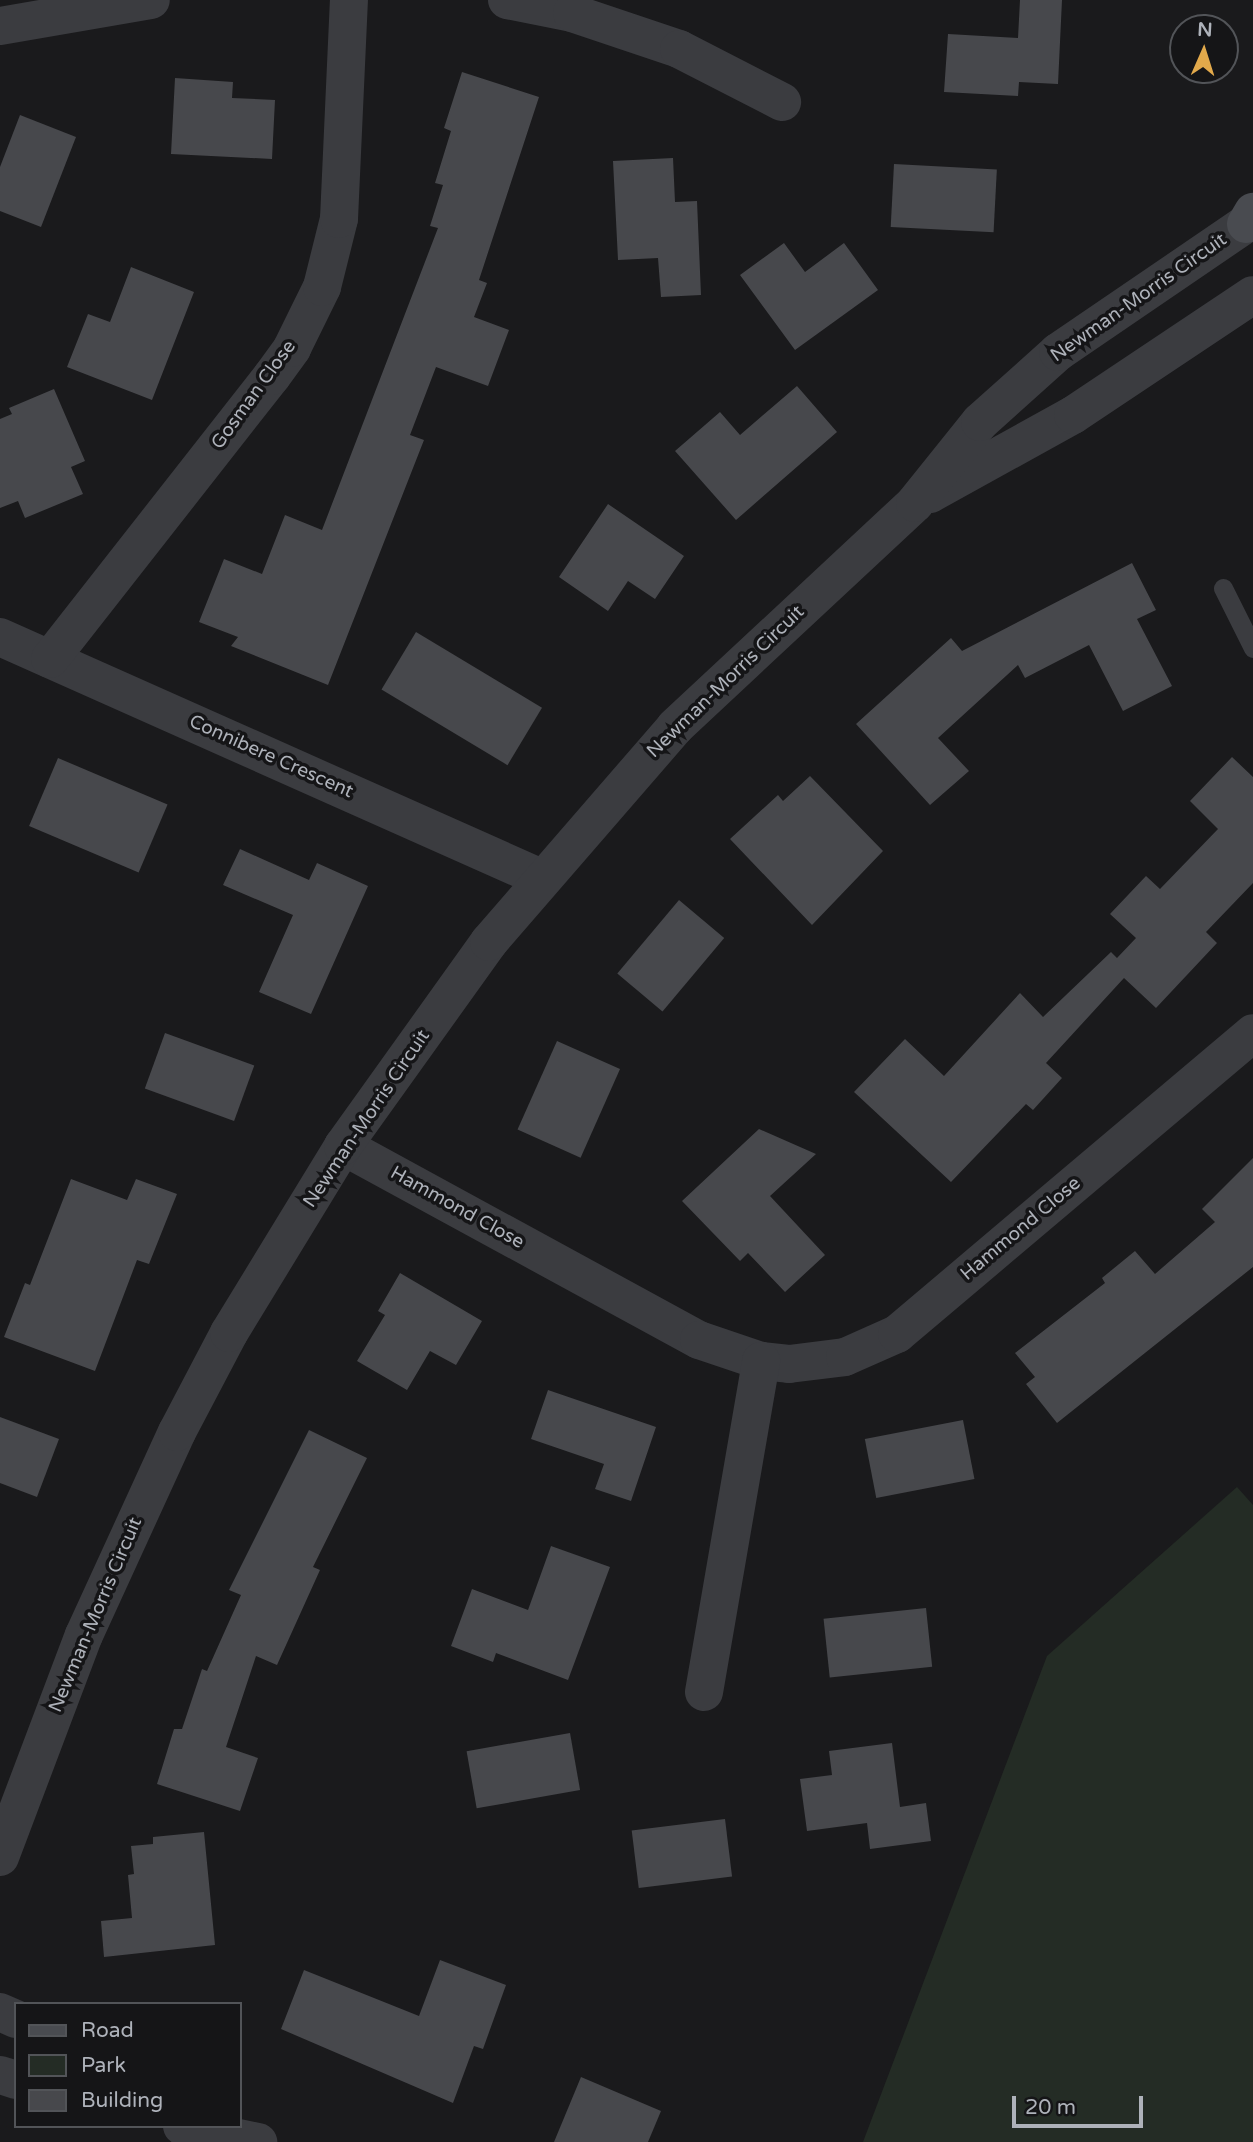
<!DOCTYPE html>
<style>
body{margin:0}
#map{position:relative;width:1253px;height:2142px;overflow:hidden;background:#1a1a1c;font-family:"Varela Round",sans-serif}
div>[style]{position:absolute}
.green>*{inset:0;background:#242c25}
.building>*{inset:0;background:#47484c;transform-origin:0 0}
.service>*{height:19px;margin:-9.5px;padding:0 9.5px;transform-origin:9.5px;border-radius:9.5px;background:#3b3c40}
.minor>*{height:38px;margin:-19px;padding:0 19px;transform-origin:19px;border-radius:19px;background:#3b3c40}
.tertiary>*{height:38px;margin:-19px;padding:0 19px;transform-origin:19px;border-radius:19px;background:#3b3c40}
.secondary>*{height:38px;margin:-19px;padding:0 19px;transform-origin:19px;border-radius:19px;background:#494b50}
span{translate:-50% -50%;white-space:nowrap;text-align:center;line-height:1.15;-webkit-text-stroke:7px #151517;paint-order:stroke}
.street-label{font-size:19px;color:#aeb2ba}
.legend{position:absolute;left:14px;top:2002px;width:228px;height:126px;box-sizing:border-box;background:#151517;border:2px solid #525458;margin:0;padding:9px 12px;list-style:none;font-size:21px;color:#aeb2ba}
.legend li{display:flex;align-items:center;gap:14px;height:35px}
.legend b{width:35px;border:2px solid #525458}
.north{position:absolute;left:1169px;top:14px;width:70px;height:70px;box-sizing:border-box;background:#151517;border:2px solid #525458;border-radius:50%;rotate:3deg;font-size:19px;font-weight:700;line-height:28px;text-align:center;color:#aeb2ba}
.north::after{content:'';display:block;margin:auto;width:24px;height:32px;background:#e2a94b;clip-path:polygon(50% 0,100% 100%,50% 72%,0 100%)}
.scale{position:absolute;left:1012px;top:2096px;width:131px;height:32px;box-sizing:border-box;border:4px solid #aeb2ba;border-top:0;padding-left:9px;font-size:21px;line-height:24px;white-space:nowrap;color:#aeb2ba;-webkit-text-stroke:5px #151517;paint-order:stroke}
</style>
<div id="map">
<div class="green">
<i style="clip-path:polygon(1237px 1487px,1253px 1505px,1253px 2142px,863px 2142px,1047px 1656px)"></i>
</div>
<div class="building">
<i style="clip-path:polygon(1020px 0,1062px 0,1058px 84px,1019px 82px,1018px 96px,944px 92px,948px 34px,1018px 38px)"></i>
<i style="clip-path:polygon(462px 72px,539px 97px,479px 280px,487px 283px,474px 317px,509px 330px,488px 386px,436px 367px,410px 435px,424px 440px,328px 685px,231px 646px,238px 637px,199px 622px,224px 559px,262px 574px,285px 515px,322px 530px,438px 228px,430px 226px,443px 185px,435px 183px,451px 131px,444px 128px)"></i>
<i style="clip-path:polygon(175px 78px,233px 82px,232px 98px,275px 100px,272px 159px,171px 154px)"></i>
<i style="clip-path:polygon(20px 115px,76px 137px,41px 227px,0 211px,0 167px)"></i>
<i style="clip-path:polygon(673px 158px,675px 202px,697px 201px,701px 295px,661px 297px,658px 258px,618px 260px,613px 161px)"></i>
<i style="left:894px;top:164px;width:103px;height:63px;rotate:3deg"></i>
<i style="clip-path:polygon(784px 243px,805px 272px,844px 243px,878px 290px,795px 350px,740px 275px)"></i>
<i style="clip-path:polygon(131px 267px,194px 292px,152px 400px,67px 367px,88px 314px,110px 322px)"></i>
<i style="clip-path:polygon(797px 386px,837px 432px,736px 520px,675px 451px,720px 412px,740px 435px)"></i>
<i style="clip-path:polygon(54px 389px,85px 461px,71px 467px,83px 494px,25px 518px,18px 501px,0 508px,0 419px,12px 414px,9px 408px)"></i>
<i style="clip-path:polygon(608px 504px,684px 556px,655px 599px,628px 581px,608px 611px,559px 577px)"></i>
<i style="clip-path:polygon(1132px 563px,1156px 610px,1137px 619px,1172px 686px,1123px 711px,1089px 645px,1025px 678px,1018px 665px,938px 738px,969px 771px,930px 805px,856px 724px,951px 638px,962px 651px)"></i>
<i style="left:416px;top:632px;width:147px;height:67px;rotate:31deg"></i>
<i style="clip-path:polygon(1232px 757px,1253px 777px,1253px 883px,1206px 932px,1217px 943px,1156px 1008px,1124px 978px,1046px 1063px,1062px 1078px,1033px 1110px,1026px 1104px,951px 1182px,854px 1092px,905px 1039px,944px 1076px,1020px 993px,1043px 1017px,1111px 952px,1117px 958px,1136px 938px,1110px 914px,1146px 876px,1160px 889px,1218px 829px,1190px 801px)"></i>
<i style="left:58px;top:758px;width:119px;height:74px;rotate:23deg"></i>
<i style="clip-path:polygon(810px 776px,883px 851px,812px 925px,730px 839px,778px 795px,783px 801px)"></i>
<i style="clip-path:polygon(240px 849px,309px 880px,317px 863px,368px 886px,311px 1014px,259px 992px,293px 915px,223px 885px)"></i>
<i style="left:679px;top:900px;width:59px;height:96px;rotate:40deg"></i>
<i style="left:165px;top:1033px;width:95px;height:59px;rotate:20deg"></i>
<i style="left:557px;top:1041px;width:69px;height:97px;rotate:24deg"></i>
<i style="clip-path:polygon(759px 1129px,816px 1154px,770px 1196px,825px 1255px,785px 1292px,748px 1253px,740px 1261px,682px 1201px)"></i>
<i style="clip-path:polygon(1253px 1158px,1253px 1267px,1057px 1423px,1026px 1384px,1035px 1377px,1015px 1353px,1105px 1283px,1102px 1278px,1135px 1251px,1155px 1274px,1215px 1222px,1202px 1209px)"></i>
<i style="clip-path:polygon(71px 1179px,127px 1200px,136px 1179px,177px 1194px,149px 1264px,137px 1260px,95px 1371px,4px 1337px,25px 1283px,30px 1285px)"></i>
<i style="clip-path:polygon(400px 1273px,482px 1321px,456px 1365px,430px 1351px,407px 1390px,357px 1361px,385px 1315px,378px 1311px)"></i>
<i style="clip-path:polygon(548px 1390px,656px 1427px,631px 1501px,595px 1489px,604px 1464px,531px 1439px)"></i>
<i style="clip-path:polygon(0 1417px,59px 1439px,37px 1497px,0 1483px)"></i>
<i style="left:963px;top:1420px;width:60px;height:100px;rotate:79deg"></i>
<i style="clip-path:polygon(309px 1430px,367px 1458px,313px 1567px,320px 1570px,277px 1665px,256px 1656px,226px 1747px,258px 1758px,240px 1811px,157px 1784px,174px 1729px,182px 1729px,202px 1669px,207px 1671px,241px 1595px,229px 1590px)"></i>
<i style="clip-path:polygon(551px 1546px,610px 1567px,568px 1680px,496px 1653px,493px 1662px,451px 1646px,472px 1589px,528px 1610px)"></i>
<i style="left:926px;top:1608px;width:59px;height:103px;rotate:84deg"></i>
<i style="left:570px;top:1733px;width:58px;height:105px;rotate:80deg"></i>
<i style="clip-path:polygon(892px 1743px,900px 1807px,926px 1803px,931px 1841px,870px 1849px,867px 1823px,807px 1831px,800px 1779px,832px 1775px,829px 1751px)"></i>
<i style="left:725px;top:1819px;width:58px;height:94px;rotate:83deg"></i>
<i style="clip-path:polygon(204px 1832px,215px 1945px,104px 1957px,101px 1921px,132px 1918px,128px 1875px,134px 1874px,131px 1846px,153px 1844px,153px 1837px)"></i>
<i style="clip-path:polygon(440px 1960px,506px 1985px,483px 2049px,474px 2046px,453px 2103px,281px 2029px,304px 1970px,419px 2016px)"></i>
<i style="clip-path:polygon(581px 2077px,661px 2111px,648px 2142px,554px 2142px)"></i>
</div>
<div class="service">
<i style="left:1223px;top:588px;width:67px;rotate:63.4deg"></i>
</div>
<div class="minor">
<i style="left:507px;top:0;width:66px;rotate:11.3deg"></i>
<i style="left:572px;top:13px;width:113px;rotate:18.6deg"></i>
<i style="left:679px;top:49px;width:116px;rotate:27.2deg"></i>
<i style="left:0;top:26px;width:153px;rotate:-9.8deg"></i>
<i style="left:0;top:637px;width:592px;rotate:24.01deg"></i>
<i style="left:50px;top:659px;width:360px;rotate:-51.9deg"></i>
<i style="left:272px;top:376px;width:34px;rotate:-54deg"></i>
<i style="left:292px;top:348px;width:68px;rotate:-63.8deg"></i>
<i style="left:322px;top:287px;width:70px;rotate:-76deg"></i>
<i style="left:339px;top:219px;width:219px;rotate:-87.4deg"></i>
<i style="left:343px;top:1146px;width:405px;rotate:28.6deg"></i>
<i style="left:699px;top:1340px;width:65px;rotate:18.7deg"></i>
<i style="left:761px;top:1361px;width:28px;rotate:6deg"></i>
<i style="left:789px;top:1364px;width:56px;rotate:-7.1deg"></i>
<i style="left:845px;top:1357px;width:57px;rotate:-23.9deg"></i>
<i style="left:897px;top:1334px;width:466px;rotate:-40.2deg"></i>
<i style="left:704px;top:1692px;width:336px;rotate:-80.2deg"></i>
</div>
<div class="tertiary">
<i style="left:930px;top:494px;width:163px;rotate:-28.9deg"></i>
<i style="left:1073px;top:415px;width:216px;rotate:-33.7deg"></i>
<i style="left:0;top:1857px;width:237px;rotate:-69.3deg"></i>
<i style="left:84px;top:1635px;width:223px;rotate:-65.4deg"></i>
<i style="left:177px;top:1432px;width:112px;rotate:-62.3deg"></i>
<i style="left:229px;top:1333px;width:219px;rotate:-58.6deg"></i>
<i style="left:343px;top:1146px;width:251px;rotate:-54.4deg"></i>
<i style="left:489px;top:942px;width:284px;rotate:-49.1deg"></i>
<i style="left:675px;top:727px;width:328px;rotate:-43deg"></i>
<i style="left:915px;top:503px;width:104px;rotate:-51.3deg"></i>
<i style="left:980px;top:422px;width:105px;rotate:-41.9deg"></i>
<i style="left:1058px;top:352px;width:236px;rotate:-34.3deg"></i>
<i style="left:0;top:2012px;width:17px;rotate:24deg"></i>
<i style="left:0;top:2075px;width:17px;rotate:17deg"></i>
<i style="left:182px;top:2126px;width:78px;rotate:11.9deg"></i>
</div>
<div class="secondary">
<i style="left:1246px;top:224px;width:14px;rotate:-60deg"></i>
</div>
<div class="street-label">
<span style="left:1139px;top:298px;rotate:-35deg">Newman-Morris Circuit</span>
<span style="left:254px;top:395px;rotate:-54deg">Gosman Close</span>
<span style="left:726px;top:682px;rotate:-44deg">Newman-Morris Circuit</span>
<span style="left:271px;top:757px;rotate:24deg">Connibere Crescent</span>
<span style="left:367px;top:1119px;rotate:-56deg">Newman-Morris Circuit</span>
<span style="left:457px;top:1208px;rotate:29deg">Hammond Close</span>
<span style="left:1021px;top:1229px;rotate:-40deg">Hammond Close</span>
<span style="left:96px;top:1615px;rotate:-67deg">Newman-Morris Circuit</span>
</div>
<ul class="legend">
<li><b style="height:9px;background:#494b50"></b>Road</li>
<li><b style="height:19px;background:#242c25"></b>Park</li>
<li><b style="height:19px;background:#47484c"></b>Building</li>
</ul>
<div class="north">N</div>
<div class="scale">20 m</div>
</div>
